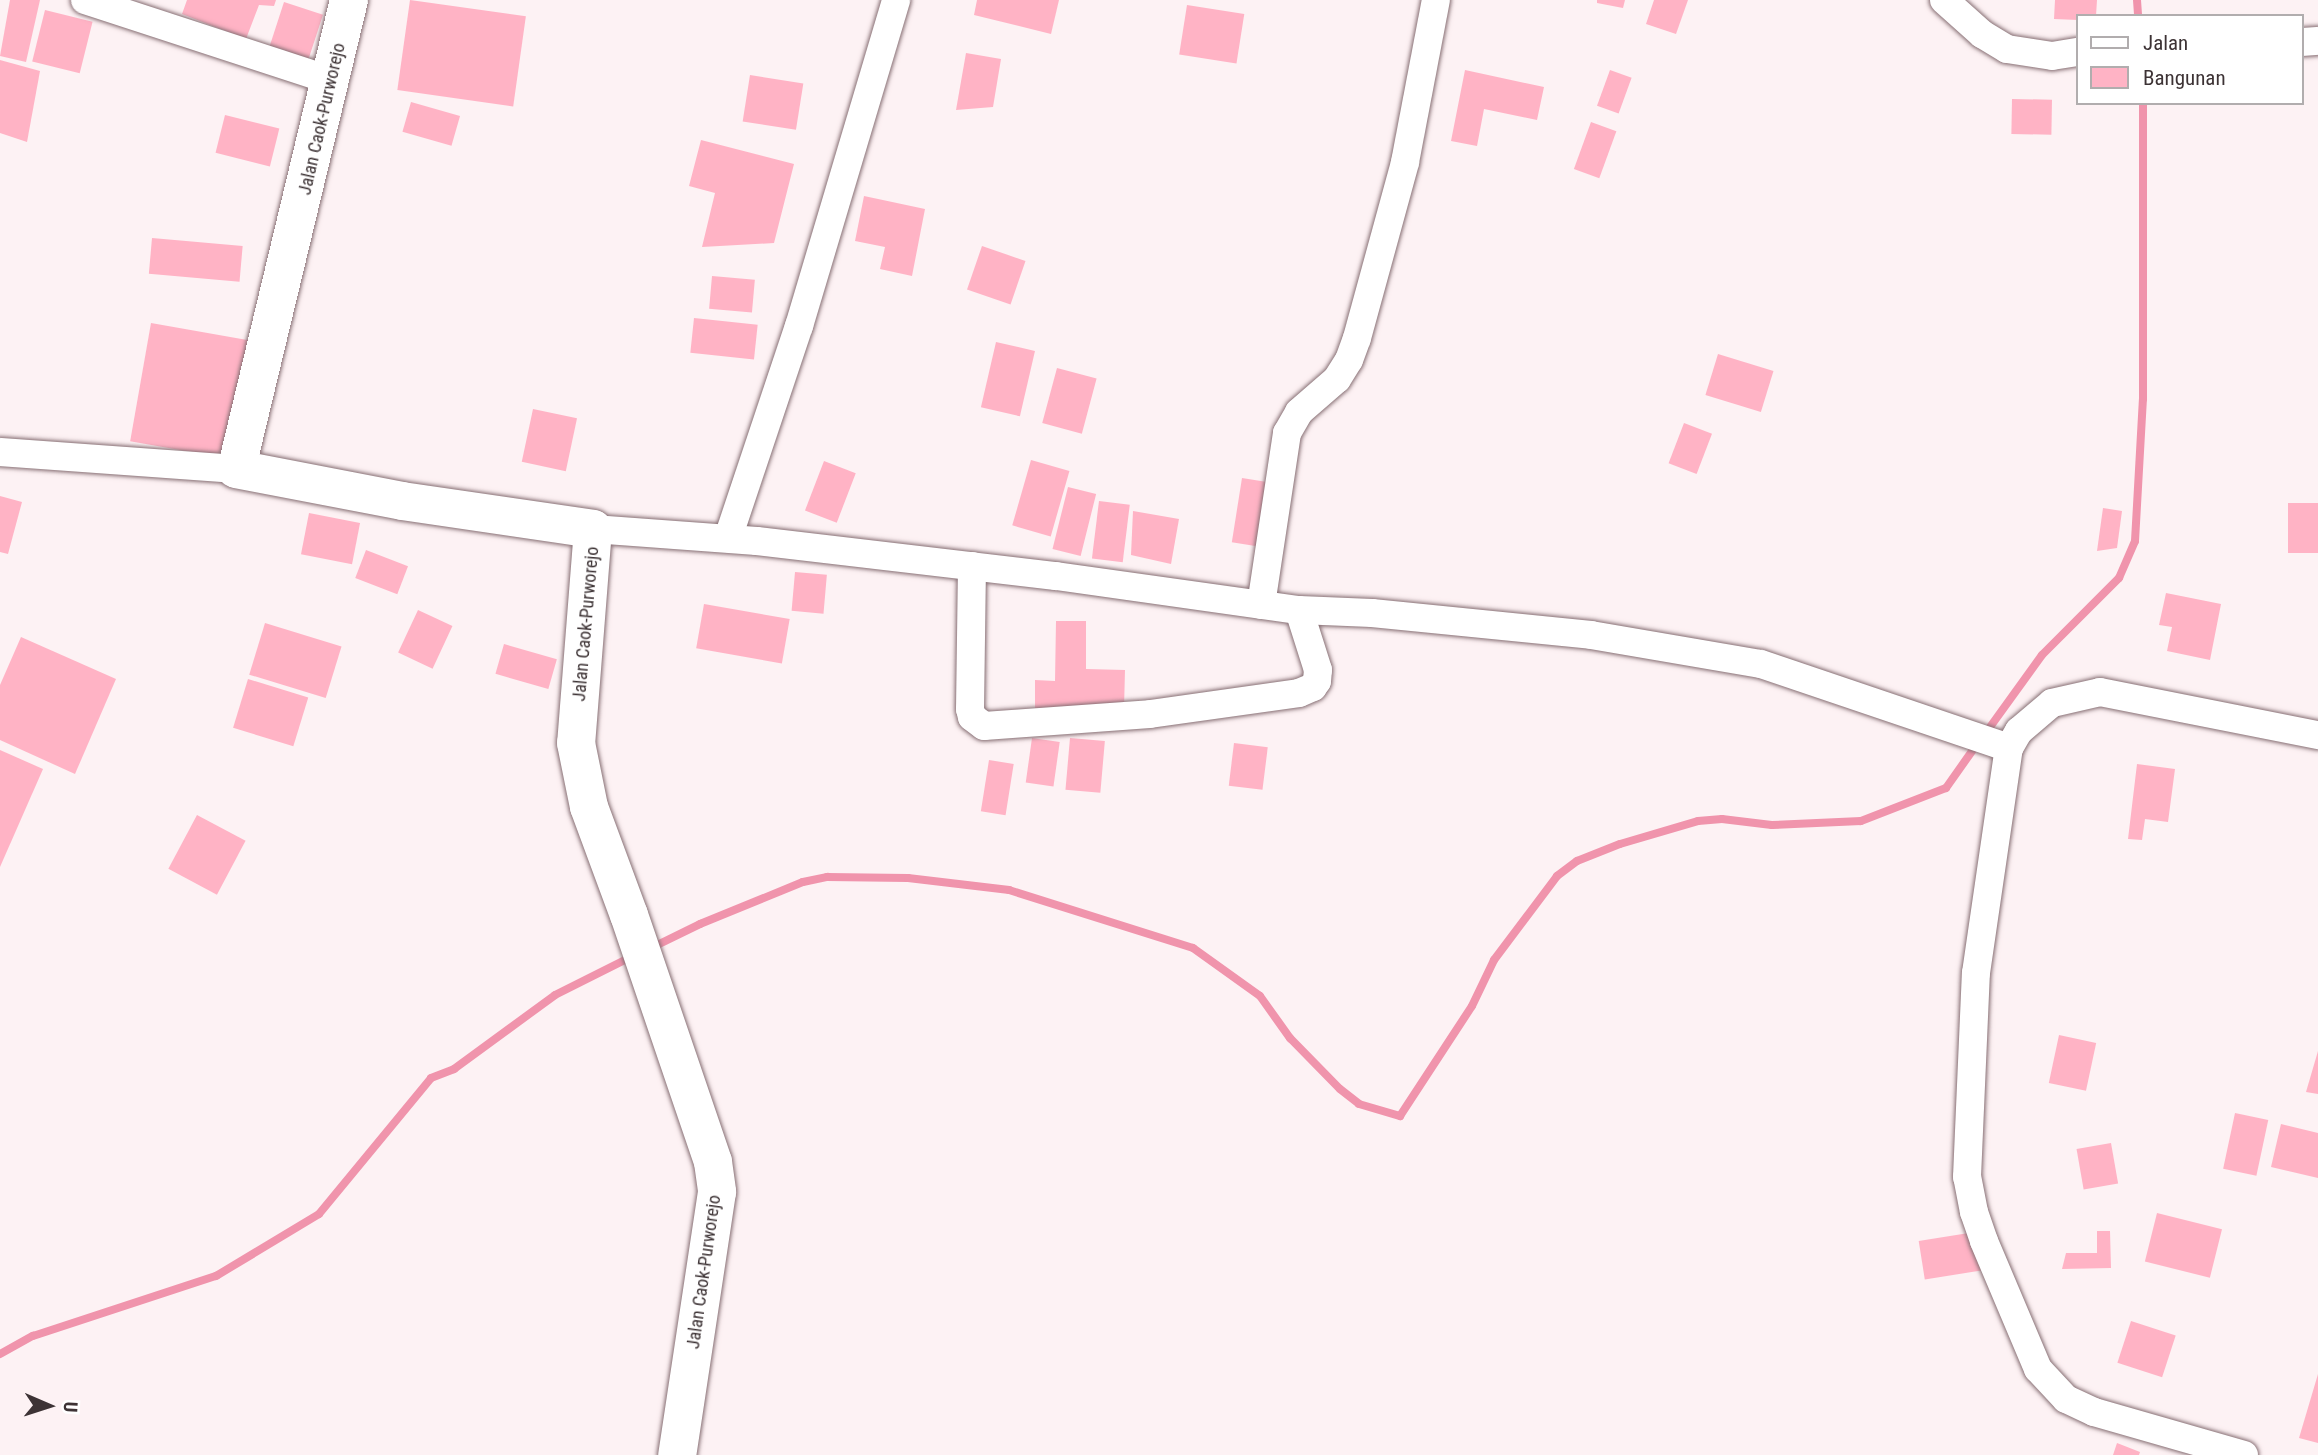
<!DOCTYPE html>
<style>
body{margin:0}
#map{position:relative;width:2318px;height:1455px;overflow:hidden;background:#fdf2f4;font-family:"Roboto Condensed",sans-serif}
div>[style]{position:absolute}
.stream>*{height:8px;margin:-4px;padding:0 4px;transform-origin:4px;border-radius:4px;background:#f094ac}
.building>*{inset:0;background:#ffb3c5;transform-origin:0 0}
.roads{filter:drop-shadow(0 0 2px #876f74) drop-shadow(0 0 2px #876f74)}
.street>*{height:28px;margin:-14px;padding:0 14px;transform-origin:14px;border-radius:14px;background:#fff}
.secondary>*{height:38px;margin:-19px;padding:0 19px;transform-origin:19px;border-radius:19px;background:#fff}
span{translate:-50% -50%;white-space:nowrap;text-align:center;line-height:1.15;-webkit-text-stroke:6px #fff;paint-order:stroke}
.street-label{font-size:18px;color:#3d3335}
.legend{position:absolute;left:2076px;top:14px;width:228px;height:91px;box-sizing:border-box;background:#fff;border:2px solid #b1adae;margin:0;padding:9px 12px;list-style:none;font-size:21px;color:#3d3335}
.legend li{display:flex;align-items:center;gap:14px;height:35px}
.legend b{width:35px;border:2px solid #b1adae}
.north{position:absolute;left:14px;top:1371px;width:70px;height:70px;-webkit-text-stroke:5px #fff;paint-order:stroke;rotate:93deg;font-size:19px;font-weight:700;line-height:28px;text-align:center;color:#3d3335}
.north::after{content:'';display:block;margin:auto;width:24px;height:32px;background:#3d3335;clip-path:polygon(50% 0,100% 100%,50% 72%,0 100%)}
</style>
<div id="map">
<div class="stream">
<i style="left:2137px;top:0;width:16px;rotate:86deg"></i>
<i style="left:1985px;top:734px;width:97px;rotate:-54.2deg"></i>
<i style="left:2042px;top:655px;width:109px;rotate:-45deg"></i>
<i style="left:2119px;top:578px;width:40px;rotate:-66.6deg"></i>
<i style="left:2135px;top:541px;width:142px;rotate:-86.8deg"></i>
<i style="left:2143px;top:399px;width:296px;rotate:-90deg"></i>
<i style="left:651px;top:948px;width:55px;rotate:-26.1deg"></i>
<i style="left:700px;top:924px;width:111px;rotate:-22.2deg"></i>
<i style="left:803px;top:882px;width:25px;rotate:-12deg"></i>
<i style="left:827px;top:877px;width:81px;rotate:0.7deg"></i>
<i style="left:908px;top:878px;width:102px;rotate:6.8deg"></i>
<i style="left:1009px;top:890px;width:193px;rotate:17.5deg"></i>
<i style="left:1193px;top:948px;width:82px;rotate:35.6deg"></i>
<i style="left:1260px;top:996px;width:52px;rotate:54.5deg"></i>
<i style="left:1290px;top:1038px;width:71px;rotate:45.6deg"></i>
<i style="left:1340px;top:1089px;width:24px;rotate:38deg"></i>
<i style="left:1359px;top:1104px;width:43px;rotate:16.3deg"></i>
<i style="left:1400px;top:1116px;width:131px;rotate:-56.8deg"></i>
<i style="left:1472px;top:1006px;width:51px;rotate:-64.4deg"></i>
<i style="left:1494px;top:960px;width:105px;rotate:-53.1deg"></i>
<i style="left:1557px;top:876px;width:25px;rotate:-37deg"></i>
<i style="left:1577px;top:861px;width:46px;rotate:-21.6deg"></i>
<i style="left:1620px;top:844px;width:81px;rotate:-16.4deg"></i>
<i style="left:1698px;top:821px;width:24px;rotate:-5deg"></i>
<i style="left:1722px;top:819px;width:50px;rotate:6.8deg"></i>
<i style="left:1772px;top:825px;width:89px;rotate:-2.6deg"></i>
<i style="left:1861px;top:821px;width:91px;rotate:-21.2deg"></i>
<i style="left:1946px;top:788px;width:54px;rotate:-54.8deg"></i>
<i style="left:0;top:1354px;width:38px;rotate:-29deg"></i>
<i style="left:33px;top:1336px;width:193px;rotate:-18.2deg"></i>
<i style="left:216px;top:1276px;width:120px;rotate:-31deg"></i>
<i style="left:319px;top:1214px;width:176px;rotate:-50.5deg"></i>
<i style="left:431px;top:1078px;width:25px;rotate:-21deg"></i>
<i style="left:454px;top:1069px;width:125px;rotate:-36.2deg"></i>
<i style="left:555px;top:995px;width:87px;rotate:-26.6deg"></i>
</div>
<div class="building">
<i style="clip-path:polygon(10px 0,40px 0,26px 62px,0 56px)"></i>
<i style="clip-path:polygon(187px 0,276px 0,274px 6px,259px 5px,246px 39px,182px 14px)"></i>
<i style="left:410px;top:0;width:117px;height:91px;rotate:8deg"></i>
<i style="clip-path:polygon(977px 0,1059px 0,1051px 34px,974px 15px)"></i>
<i style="clip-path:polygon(1597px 0,1625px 0,1623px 8px,1597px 3px)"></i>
<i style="clip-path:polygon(1654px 0,1688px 0,1676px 34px,1646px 24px)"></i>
<i style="clip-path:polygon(2055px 0,2097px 0,2096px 16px,2078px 16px,2078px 20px,2054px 19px)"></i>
<i style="left:284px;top:2px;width:41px;height:47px;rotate:18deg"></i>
<i style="left:1187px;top:5px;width:58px;height:50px;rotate:9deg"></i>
<i style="left:45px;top:10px;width:49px;height:53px;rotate:14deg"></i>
<i style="clip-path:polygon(966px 53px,1001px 59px,993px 107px,956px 110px)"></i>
<i style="clip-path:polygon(0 60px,40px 71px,27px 142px,0 133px)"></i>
<i style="clip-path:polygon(1465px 70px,1544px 87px,1537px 120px,1484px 109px,1477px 146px,1451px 141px)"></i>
<i style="left:1610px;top:70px;width:23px;height:38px;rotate:20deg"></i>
<i style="left:750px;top:75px;width:54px;height:47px;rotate:9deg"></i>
<i style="left:2012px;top:99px;width:40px;height:35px;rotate:1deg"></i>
<i style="left:411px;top:102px;width:51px;height:31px;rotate:16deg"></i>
<i style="left:225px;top:115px;width:56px;height:39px;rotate:14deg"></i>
<i style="left:1591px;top:122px;width:27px;height:50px;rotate:20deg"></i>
<i style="clip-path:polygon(701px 140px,794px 164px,774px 243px,702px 247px,715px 193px,689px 186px)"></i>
<i style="clip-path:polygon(864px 196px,925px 209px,912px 276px,880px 269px,885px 247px,855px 241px)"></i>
<i style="left:152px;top:238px;width:91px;height:36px;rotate:5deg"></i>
<i style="left:982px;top:246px;width:46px;height:46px;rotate:19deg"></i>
<i style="left:712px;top:276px;width:43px;height:33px;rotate:5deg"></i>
<i style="left:694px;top:318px;width:64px;height:35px;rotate:6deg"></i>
<i style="left:151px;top:323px;width:102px;height:120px;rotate:10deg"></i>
<i style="left:996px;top:342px;width:40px;height:67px;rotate:13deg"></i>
<i style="left:1718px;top:354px;width:58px;height:43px;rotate:17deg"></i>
<i style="left:1057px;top:368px;width:41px;height:57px;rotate:15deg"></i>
<i style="left:533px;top:409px;width:45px;height:54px;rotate:12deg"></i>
<i style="left:1684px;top:423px;width:30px;height:43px;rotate:21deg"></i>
<i style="left:1031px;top:460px;width:40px;height:68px;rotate:16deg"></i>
<i style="left:824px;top:461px;width:34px;height:53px;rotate:21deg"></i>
<i style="left:1242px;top:478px;width:30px;height:65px;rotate:9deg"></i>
<i style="left:1068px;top:487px;width:29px;height:64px;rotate:14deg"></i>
<i style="clip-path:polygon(0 496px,22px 502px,8px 554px,0 552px)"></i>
<i style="left:1099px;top:501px;width:31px;height:58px;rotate:7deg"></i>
<i style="left:2318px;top:503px;width:50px;height:30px;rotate:90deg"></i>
<i style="clip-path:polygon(2103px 508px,2122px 511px,2117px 548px,2097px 551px)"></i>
<i style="clip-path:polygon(1133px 511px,1179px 519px,1171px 564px,1131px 555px)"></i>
<i style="left:309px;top:513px;width:52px;height:42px;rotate:11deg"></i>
<i style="left:366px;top:550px;width:45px;height:30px;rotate:21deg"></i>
<i style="left:795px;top:572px;width:32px;height:39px;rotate:5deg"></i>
<i style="clip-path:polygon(2166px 593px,2221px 604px,2210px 660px,2167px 651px,2172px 627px,2159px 625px)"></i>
<i style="left:704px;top:604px;width:87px;height:45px;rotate:10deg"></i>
<i style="left:418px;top:610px;width:38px;height:47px;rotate:25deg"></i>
<i style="clip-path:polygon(1056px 621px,1086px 621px,1086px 669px,1125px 670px,1124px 709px,1035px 708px,1035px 680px,1055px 681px)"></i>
<i style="left:265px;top:623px;width:80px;height:54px;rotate:17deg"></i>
<i style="clip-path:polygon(21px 637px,116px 679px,75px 774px,0 740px,0 685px)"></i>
<i style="left:504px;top:644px;width:55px;height:31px;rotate:16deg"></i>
<i style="left:248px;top:679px;width:63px;height:51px;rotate:17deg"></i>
<i style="left:1032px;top:738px;width:28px;height:45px;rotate:8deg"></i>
<i style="left:1070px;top:738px;width:35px;height:52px;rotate:5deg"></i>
<i style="left:1234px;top:743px;width:34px;height:43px;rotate:7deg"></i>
<i style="clip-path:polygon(0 750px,43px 769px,0 867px)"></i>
<i style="left:989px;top:760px;width:25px;height:52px;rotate:9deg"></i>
<i style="clip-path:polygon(2137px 764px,2175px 769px,2168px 822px,2145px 819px,2142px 840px,2128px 839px)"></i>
<i style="left:197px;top:815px;width:55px;height:61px;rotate:28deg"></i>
<i style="left:2059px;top:1035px;width:38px;height:49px;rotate:12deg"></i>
<i style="clip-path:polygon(2318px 1051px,2318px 1094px,2306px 1092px)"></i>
<i style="left:2235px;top:1113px;width:34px;height:57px;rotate:12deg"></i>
<i style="clip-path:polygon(2281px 1124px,2318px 1133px,2318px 1178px,2271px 1167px)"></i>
<i style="left:2111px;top:1143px;width:41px;height:35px;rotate:80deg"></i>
<i style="left:2157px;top:1213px;width:67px;height:50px;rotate:14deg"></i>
<i style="clip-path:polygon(2097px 1231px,2110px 1231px,2111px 1268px,2062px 1269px,2066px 1253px,2097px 1253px)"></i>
<i style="left:1975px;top:1232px;width:39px;height:57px;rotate:81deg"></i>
<i style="left:2131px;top:1321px;width:47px;height:44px;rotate:18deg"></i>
<i style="clip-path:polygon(2318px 1374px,2318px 1443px,2299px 1438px)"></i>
<i style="clip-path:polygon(2117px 1443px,2140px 1452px,2139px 1455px,2113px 1455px)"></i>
</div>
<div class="roads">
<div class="street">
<i style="left:85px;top:0;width:258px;rotate:18.1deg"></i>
<i style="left:1944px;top:0;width:51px;rotate:41.8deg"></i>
<i style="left:1982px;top:34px;width:29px;rotate:31deg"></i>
<i style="left:2007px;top:49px;width:46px;rotate:8.8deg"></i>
<i style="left:2052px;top:56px;width:26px;rotate:-9deg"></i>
<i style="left:2302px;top:42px;width:16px;rotate:-4deg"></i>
<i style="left:0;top:452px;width:237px;rotate:4.1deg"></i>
<i style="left:593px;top:529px;width:164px;rotate:4.2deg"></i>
<i style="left:757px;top:541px;width:301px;rotate:6.7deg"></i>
<i style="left:1056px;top:576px;width:245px;rotate:8deg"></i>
<i style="left:1299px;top:610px;width:73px;rotate:2.4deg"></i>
<i style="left:1372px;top:613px;width:220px;rotate:5.7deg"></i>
<i style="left:1591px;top:635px;width:172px;rotate:9.7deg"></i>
<i style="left:1761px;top:664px;width:262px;rotate:18.7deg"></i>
<i style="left:728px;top:538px;width:224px;rotate:-71.5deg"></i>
<i style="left:799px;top:326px;width:340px;rotate:-73.4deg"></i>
<i style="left:972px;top:566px;width:143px;rotate:90.8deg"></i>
<i style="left:970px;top:709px;width:8px;rotate:76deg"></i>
<i style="left:972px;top:717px;width:15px;rotate:37deg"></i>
<i style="left:984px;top:726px;width:166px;rotate:-4.1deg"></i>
<i style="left:1150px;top:714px;width:150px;rotate:-8deg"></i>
<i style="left:1299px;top:693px;width:15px;rotate:-23deg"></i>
<i style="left:1313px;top:687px;width:7px;rotate:-56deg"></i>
<i style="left:1317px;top:681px;width:11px;rotate:-85deg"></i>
<i style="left:1318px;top:670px;width:63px;rotate:-107.6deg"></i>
<i style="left:1261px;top:605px;width:174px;rotate:-81.4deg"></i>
<i style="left:1287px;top:433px;width:24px;rotate:-60deg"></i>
<i style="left:1299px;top:412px;width:50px;rotate:-41deg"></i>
<i style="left:1337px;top:379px;width:22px;rotate:-58deg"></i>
<i style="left:1349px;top:360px;width:23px;rotate:-70deg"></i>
<i style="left:1357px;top:338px;width:182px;rotate:-74.7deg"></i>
<i style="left:1405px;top:162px;width:165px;rotate:-79.2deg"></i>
<i style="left:2244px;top:1455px;width:156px;rotate:-164deg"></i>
<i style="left:2094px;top:1412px;width:31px;rotate:-155deg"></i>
<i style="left:2066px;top:1399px;width:41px;rotate:-133deg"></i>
<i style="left:2038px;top:1369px;width:139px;rotate:-112.9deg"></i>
<i style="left:1984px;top:1241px;width:31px;rotate:-109deg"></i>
<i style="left:1974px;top:1212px;width:36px;rotate:-101deg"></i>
<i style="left:1967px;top:1177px;width:204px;rotate:-87.5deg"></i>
<i style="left:1976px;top:973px;width:227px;rotate:-81.7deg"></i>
<i style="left:2009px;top:748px;width:20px;rotate:-60deg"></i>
<i style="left:2019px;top:731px;width:43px;rotate:-40.3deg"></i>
<i style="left:2052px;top:703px;width:49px;rotate:-12.9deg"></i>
<i style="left:2100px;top:692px;width:222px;rotate:11.2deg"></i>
</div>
<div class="secondary">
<i style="left:349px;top:0;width:482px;rotate:103.5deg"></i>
<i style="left:236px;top:469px;width:169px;rotate:10.9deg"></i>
<i style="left:402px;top:501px;width:193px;rotate:8.3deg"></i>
<i style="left:593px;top:529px;width:215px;rotate:94.5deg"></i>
<i style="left:576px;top:743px;width:65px;rotate:78.5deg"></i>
<i style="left:589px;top:807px;width:115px;rotate:69.7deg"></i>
<i style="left:629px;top:915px;width:261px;rotate:71.2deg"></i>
<i style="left:713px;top:1162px;width:30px;rotate:82deg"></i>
<i style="left:717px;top:1192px;width:266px;rotate:98.6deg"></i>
</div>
</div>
<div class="street-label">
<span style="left:322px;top:119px;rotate:-77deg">Jalan Caok-Purworejo</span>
<span style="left:586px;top:624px;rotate:-85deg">Jalan Caok-Purworejo</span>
<span style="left:704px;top:1272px;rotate:-82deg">Jalan Caok-Purworejo</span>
</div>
<ul class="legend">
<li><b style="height:9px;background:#fff"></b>Jalan</li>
<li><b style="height:19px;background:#ffb3c5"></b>Bangunan</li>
</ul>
<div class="north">U</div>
</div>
